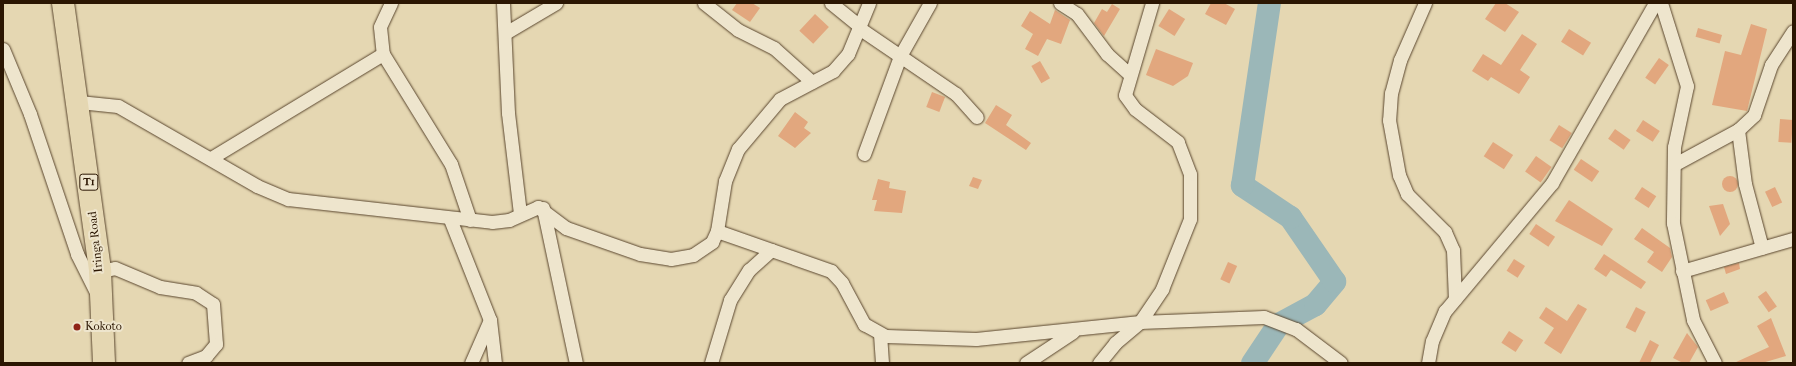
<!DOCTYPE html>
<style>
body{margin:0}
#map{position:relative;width:1796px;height:366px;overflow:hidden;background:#e5d7b2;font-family:"IM FELL French Canon",serif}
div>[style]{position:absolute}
.river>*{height:23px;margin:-11.5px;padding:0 11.5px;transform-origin:11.5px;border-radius:11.5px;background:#9bb7b8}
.building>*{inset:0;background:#e2a77e;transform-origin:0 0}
.round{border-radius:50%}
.roads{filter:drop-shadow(0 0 1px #5a462e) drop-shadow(0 0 1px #5a462e)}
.street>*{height:13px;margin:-6.5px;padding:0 6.5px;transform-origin:6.5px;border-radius:6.5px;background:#eee5cd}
.highway>*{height:22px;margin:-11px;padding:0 11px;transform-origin:11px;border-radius:11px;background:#e5d7b2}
.dots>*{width:11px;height:11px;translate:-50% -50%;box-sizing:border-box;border:2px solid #eee5cd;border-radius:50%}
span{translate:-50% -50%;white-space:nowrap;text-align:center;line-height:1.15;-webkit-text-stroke:4px #eee5cd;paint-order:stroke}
.shield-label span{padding:1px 3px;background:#eee5cd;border:1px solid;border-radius:3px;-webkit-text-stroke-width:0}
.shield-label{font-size:11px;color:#2b1602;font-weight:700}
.street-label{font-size:12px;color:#2b1602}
.poi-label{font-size:12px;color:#2b1602}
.left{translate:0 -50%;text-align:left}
.frame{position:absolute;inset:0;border:4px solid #2b1602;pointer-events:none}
</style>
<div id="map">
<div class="river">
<i style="left:1252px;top:363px;width:47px;rotate:-56.3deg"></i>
<i style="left:1278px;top:324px;width:42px;rotate:-28.4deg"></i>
<i style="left:1315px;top:304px;width:30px;rotate:-50deg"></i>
<i style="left:1334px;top:281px;width:78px;rotate:-124.5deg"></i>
<i style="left:1290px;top:217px;width:58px;rotate:-146.3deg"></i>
<i style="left:1242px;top:185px;width:184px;rotate:-81.6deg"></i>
</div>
<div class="building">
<i style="clip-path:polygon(737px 3px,752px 3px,760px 8px,750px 22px,732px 10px)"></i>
<i style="clip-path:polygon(1211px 3px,1224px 3px,1235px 9px,1226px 25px,1205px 14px)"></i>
<i style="clip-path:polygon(1496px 3px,1505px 3px,1519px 12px,1505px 32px,1485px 19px)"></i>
<i style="clip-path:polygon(1112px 4px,1120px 9px,1104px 36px,1094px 23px,1102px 9px,1107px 12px)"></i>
<i style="left:1169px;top:9px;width:19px;height:20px;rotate:32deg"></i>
<i style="clip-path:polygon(1055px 10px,1070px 20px,1061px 44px,1047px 39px,1038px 56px,1025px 49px,1033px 34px,1021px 26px,1030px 11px,1050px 24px)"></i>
<i style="left:815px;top:14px;width:19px;height:23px;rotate:43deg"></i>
<i style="clip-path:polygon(1751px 24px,1767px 29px,1747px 111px,1712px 105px,1725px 51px,1741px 55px)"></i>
<i style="left:1698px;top:28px;width:25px;height:9px;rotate:16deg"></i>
<i style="left:1569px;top:29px;width:26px;height:15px;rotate:32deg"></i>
<i style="clip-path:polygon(1522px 34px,1537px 44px,1520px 70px,1530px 77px,1519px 94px,1491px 77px,1488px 81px,1472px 71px,1483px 54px,1501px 65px)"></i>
<i style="clip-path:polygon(1156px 49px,1193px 63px,1188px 76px,1173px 86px,1146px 75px)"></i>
<i style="left:1659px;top:58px;width:12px;height:24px;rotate:35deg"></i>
<i style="left:1040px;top:61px;width:20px;height:10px;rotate:60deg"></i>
<i style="left:932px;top:92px;width:14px;height:16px;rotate:21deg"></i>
<i style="clip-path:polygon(996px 105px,1012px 115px,1006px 125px,1031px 143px,1026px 150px,985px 123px)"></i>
<i style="clip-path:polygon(795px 112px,808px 122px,804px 128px,811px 133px,795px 148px,778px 136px)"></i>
<i style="left:1780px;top:119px;width:13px;height:23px;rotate:4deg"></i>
<i style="left:1643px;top:120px;width:20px;height:13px;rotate:33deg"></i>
<i style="left:1559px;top:125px;width:15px;height:18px;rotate:32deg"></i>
<i style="left:1615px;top:129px;width:19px;height:12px;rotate:35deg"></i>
<i style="left:1493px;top:142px;width:24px;height:17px;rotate:33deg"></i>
<i style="left:1536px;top:156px;width:19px;height:19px;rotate:35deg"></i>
<i style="left:1581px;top:159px;width:22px;height:13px;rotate:34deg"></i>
<i class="round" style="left:1722px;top:176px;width:16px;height:16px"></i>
<i style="clip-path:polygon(973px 177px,982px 180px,978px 189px,969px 186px)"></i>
<i style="clip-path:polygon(878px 179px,890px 182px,889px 188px,906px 191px,902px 213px,874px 211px,877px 200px,872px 200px)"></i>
<i style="left:1642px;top:187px;width:17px;height:14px;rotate:33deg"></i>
<i style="left:1775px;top:187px;width:17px;height:11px;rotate:65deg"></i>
<i style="clip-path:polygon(1569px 200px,1613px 229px,1602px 246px,1555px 221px)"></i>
<i style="clip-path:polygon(1723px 204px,1730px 224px,1720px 236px,1709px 206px)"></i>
<i style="left:1536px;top:224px;width:23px;height:12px;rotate:34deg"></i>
<i style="clip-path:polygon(1642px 228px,1670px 248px,1672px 257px,1662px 272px,1647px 262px,1654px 252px,1634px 239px)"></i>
<i style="clip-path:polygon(1604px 254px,1646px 282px,1641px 289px,1611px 270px,1606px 277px,1594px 269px)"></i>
<i style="left:1514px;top:259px;width:13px;height:14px;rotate:32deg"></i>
<i style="left:1228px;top:262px;width:10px;height:19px;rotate:24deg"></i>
<i style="clip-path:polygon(1739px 263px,1740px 269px,1726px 274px,1724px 267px)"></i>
<i style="left:1766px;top:291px;width:19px;height:10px;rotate:55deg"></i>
<i style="left:1724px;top:292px;width:12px;height:20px;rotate:66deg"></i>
<i style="clip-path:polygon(1578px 304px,1587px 309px,1561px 354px,1544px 343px,1554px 328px,1539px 318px,1546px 307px,1567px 321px)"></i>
<i style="left:1636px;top:307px;width:11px;height:23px;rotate:27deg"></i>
<i style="clip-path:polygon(1771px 318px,1786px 356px,1762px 363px,1734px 363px,1769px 347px,1757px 326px)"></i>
<i style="left:1509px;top:331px;width:17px;height:14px;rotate:33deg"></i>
<i style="clip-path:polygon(1687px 333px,1698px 347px,1689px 363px,1683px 363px,1673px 358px)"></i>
<i style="clip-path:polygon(1650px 340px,1659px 345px,1650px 363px,1639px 363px)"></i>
</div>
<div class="roads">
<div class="street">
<i style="left:391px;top:3px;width:26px;rotate:115deg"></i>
<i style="left:380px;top:27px;width:27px;rotate:84deg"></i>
<i style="left:383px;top:54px;width:129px;rotate:58.3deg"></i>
<i style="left:451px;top:164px;width:59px;rotate:71.3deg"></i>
<i style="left:503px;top:3px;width:110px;rotate:87.4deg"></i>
<i style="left:508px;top:113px;width:102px;rotate:83.2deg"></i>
<i style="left:704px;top:3px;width:43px;rotate:38.5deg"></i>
<i style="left:738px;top:30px;width:40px;rotate:26.6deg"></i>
<i style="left:774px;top:48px;width:51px;rotate:41.8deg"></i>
<i style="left:831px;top:3px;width:36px;rotate:39deg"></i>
<i style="left:1060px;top:3px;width:20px;rotate:33deg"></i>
<i style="left:1077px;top:14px;width:50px;rotate:53.1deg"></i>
<i style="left:1107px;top:54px;width:31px;rotate:42deg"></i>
<i style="left:1425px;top:3px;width:62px;rotate:113.7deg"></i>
<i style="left:1400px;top:60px;width:34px;rotate:105deg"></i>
<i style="left:1391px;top:93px;width:27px;rotate:94deg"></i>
<i style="left:1389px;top:120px;width:56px;rotate:79.7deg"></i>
<i style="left:1399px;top:175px;width:21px;rotate:67deg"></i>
<i style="left:1407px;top:194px;width:54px;rotate:45deg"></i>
<i style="left:1445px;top:232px;width:20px;rotate:66deg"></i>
<i style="left:1453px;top:250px;width:49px;rotate:87.7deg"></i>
<i style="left:1661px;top:3px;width:87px;rotate:72.6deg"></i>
<i style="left:1687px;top:86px;width:62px;rotate:102deg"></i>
<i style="left:1674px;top:147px;width:76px;rotate:90.8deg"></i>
<i style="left:1673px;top:223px;width:99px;rotate:78.3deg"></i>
<i style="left:1693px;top:320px;width:48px;rotate:62.9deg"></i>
<i style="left:859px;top:28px;width:117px;rotate:34.2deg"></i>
<i style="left:956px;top:94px;width:31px;rotate:48deg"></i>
<i style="left:507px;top:32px;width:57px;rotate:-30.6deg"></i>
<i style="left:3px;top:49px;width:70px;rotate:67.4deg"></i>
<i style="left:30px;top:114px;width:148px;rotate:71.4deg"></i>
<i style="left:77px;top:254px;width:45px;rotate:63.4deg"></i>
<i style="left:79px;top:102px;width:39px;rotate:6deg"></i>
<i style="left:118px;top:106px;width:160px;rotate:29.9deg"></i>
<i style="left:257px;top:186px;width:34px;rotate:23deg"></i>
<i style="left:288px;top:199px;width:205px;rotate:6.4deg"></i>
<i style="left:492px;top:222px;width:17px;rotate:-7deg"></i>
<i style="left:509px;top:220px;width:32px;rotate:-24deg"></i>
<i style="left:538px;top:207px;width:35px;rotate:37deg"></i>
<i style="left:566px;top:228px;width:78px;rotate:19.4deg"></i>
<i style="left:640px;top:254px;width:31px;rotate:9deg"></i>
<i style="left:671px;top:259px;width:22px;rotate:-10deg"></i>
<i style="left:693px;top:255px;width:23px;rotate:-34deg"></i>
<i style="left:712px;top:242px;width:12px;rotate:-66deg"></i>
<i style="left:717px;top:231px;width:51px;rotate:-80.9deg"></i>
<i style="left:725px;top:181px;width:35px;rotate:-68deg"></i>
<i style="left:738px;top:149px;width:65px;rotate:-50deg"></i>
<i style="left:780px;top:99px;width:60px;rotate:-27.8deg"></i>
<i style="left:833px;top:71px;width:23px;rotate:-49deg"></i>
<i style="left:848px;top:54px;width:55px;rotate:-67.6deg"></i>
<i style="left:1738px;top:130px;width:54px;rotate:82.6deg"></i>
<i style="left:1745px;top:184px;width:66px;rotate:75.1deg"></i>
<i style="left:864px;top:154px;width:104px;rotate:-69.8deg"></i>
<i style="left:900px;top:56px;width:61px;rotate:-60.5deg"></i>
<i style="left:211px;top:158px;width:201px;rotate:-31.2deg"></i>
<i style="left:1675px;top:164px;width:72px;rotate:-28.4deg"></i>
<i style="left:1738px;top:130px;width:22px;rotate:-43deg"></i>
<i style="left:1754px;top:115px;width:53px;rotate:-71.2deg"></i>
<i style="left:1771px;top:65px;width:40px;rotate:-57.1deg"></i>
<i style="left:543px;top:208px;width:158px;rotate:78deg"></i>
<i style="left:450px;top:219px;width:109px;rotate:68.4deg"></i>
<i style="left:490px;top:320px;width:43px;rotate:83.4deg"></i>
<i style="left:717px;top:231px;width:121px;rotate:19.3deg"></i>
<i style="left:831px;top:271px;width:16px;rotate:47deg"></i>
<i style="left:842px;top:283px;width:47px;rotate:61.8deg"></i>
<i style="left:864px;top:324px;width:25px;rotate:29deg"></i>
<i style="left:886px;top:336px;width:90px;rotate:1.9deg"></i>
<i style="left:976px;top:339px;width:165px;rotate:-5.9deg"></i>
<i style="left:1140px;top:322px;width:124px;rotate:-2.3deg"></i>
<i style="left:1264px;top:317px;width:34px;rotate:21deg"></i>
<i style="left:1296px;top:329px;width:56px;rotate:37.1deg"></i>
<i style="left:100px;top:271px;width:15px;rotate:-11deg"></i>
<i style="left:115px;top:268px;width:49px;rotate:22.9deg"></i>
<i style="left:160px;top:287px;width:36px;rotate:9deg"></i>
<i style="left:196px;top:293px;width:20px;rotate:33deg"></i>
<i style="left:213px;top:304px;width:40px;rotate:85.7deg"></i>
<i style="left:216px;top:344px;width:16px;rotate:130deg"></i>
<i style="left:206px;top:356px;width:19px;rotate:159deg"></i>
<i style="left:1682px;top:271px;width:116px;rotate:-16.1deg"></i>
<i style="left:880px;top:334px;width:29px;rotate:86deg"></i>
<i style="left:471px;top:363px;width:47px;rotate:-66.2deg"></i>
<i style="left:711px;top:363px;width:66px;rotate:-73.2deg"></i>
<i style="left:730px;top:300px;width:36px;rotate:-58deg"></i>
<i style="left:749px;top:270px;width:30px;rotate:-42deg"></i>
<i style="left:1026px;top:363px;width:56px;rotate:-33.4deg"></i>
<i style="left:1099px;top:363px;width:26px;rotate:-51deg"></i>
<i style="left:1115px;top:343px;width:33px;rotate:-40deg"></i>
<i style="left:1140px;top:322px;width:40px;rotate:-56deg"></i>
<i style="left:1162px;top:289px;width:75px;rotate:-68.2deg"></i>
<i style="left:1190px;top:219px;width:45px;rotate:-90deg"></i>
<i style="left:1190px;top:174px;width:34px;rotate:-111deg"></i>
<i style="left:1178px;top:142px;width:54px;rotate:-142.5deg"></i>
<i style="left:1135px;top:109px;width:17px;rotate:-126deg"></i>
<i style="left:1125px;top:95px;width:96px;rotate:-73.6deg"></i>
<i style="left:1428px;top:363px;width:22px;rotate:-80deg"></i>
<i style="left:1432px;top:341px;width:33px;rotate:-67deg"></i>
<i style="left:1445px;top:311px;width:167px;rotate:-50.1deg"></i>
<i style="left:1552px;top:183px;width:207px;rotate:-60.2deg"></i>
</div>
<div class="highway">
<i style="left:63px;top:3px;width:271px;rotate:82.1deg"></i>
<i style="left:100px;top:271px;width:92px;rotate:87.5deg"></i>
</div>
</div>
<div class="dots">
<i style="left:77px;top:327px;background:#8f2418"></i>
</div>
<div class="shield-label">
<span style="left:89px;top:182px">T1</span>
</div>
<div class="street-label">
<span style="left:96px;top:242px;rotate:-96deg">Iringa Road</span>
</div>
<div class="poi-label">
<span class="left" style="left:85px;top:327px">Kokoto</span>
</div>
<div class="frame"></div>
</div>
